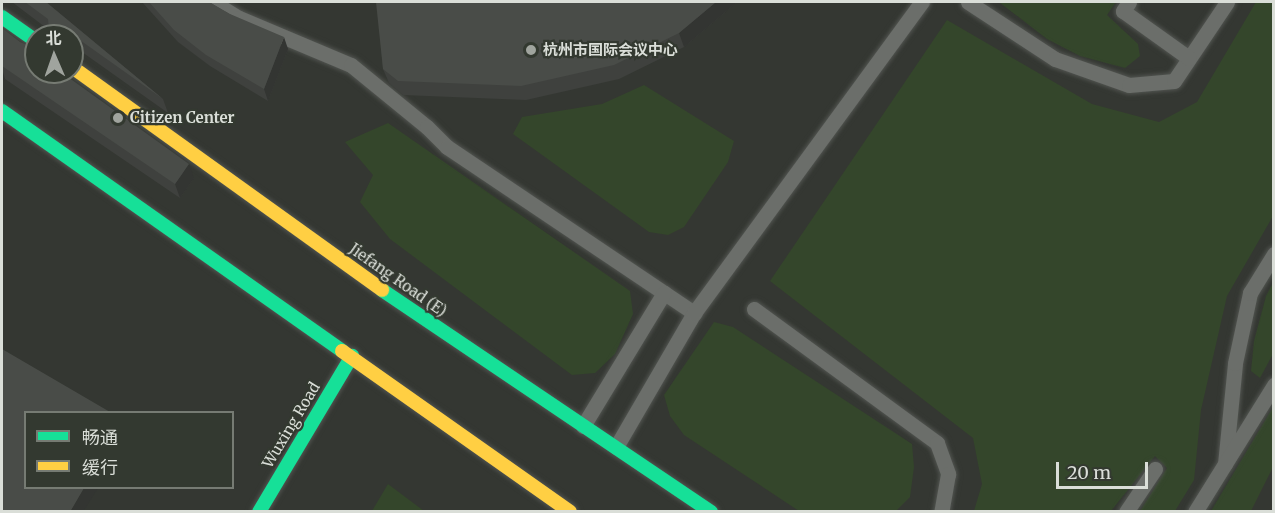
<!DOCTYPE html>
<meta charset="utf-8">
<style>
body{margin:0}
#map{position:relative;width:1275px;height:513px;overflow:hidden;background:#343732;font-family:Merriweather,"Noto Sans SC",serif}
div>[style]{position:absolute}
.green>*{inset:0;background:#34462b}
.roads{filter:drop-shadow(0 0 2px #515450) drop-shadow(0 0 2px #515450)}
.lane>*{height:15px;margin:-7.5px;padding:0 7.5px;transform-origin:7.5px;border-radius:7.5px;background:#6b6e6a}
.fast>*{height:14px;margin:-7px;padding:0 7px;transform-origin:7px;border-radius:7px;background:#16e098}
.slow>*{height:14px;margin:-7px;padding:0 7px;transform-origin:7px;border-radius:7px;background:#ffcf43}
.wall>*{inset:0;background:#3f413e}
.shaded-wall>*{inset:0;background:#333532}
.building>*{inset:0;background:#494c48}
.dots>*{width:16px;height:16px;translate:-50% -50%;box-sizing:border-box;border:3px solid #333930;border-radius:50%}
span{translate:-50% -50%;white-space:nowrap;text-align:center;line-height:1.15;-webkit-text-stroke:4.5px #333930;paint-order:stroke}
.poi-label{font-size:15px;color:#daded8;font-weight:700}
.left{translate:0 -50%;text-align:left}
.street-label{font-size:15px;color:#daded8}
.frame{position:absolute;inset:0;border:3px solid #daded8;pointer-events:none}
.legend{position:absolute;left:24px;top:411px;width:210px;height:78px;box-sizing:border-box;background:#333930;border:2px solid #767b73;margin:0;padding:8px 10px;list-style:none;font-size:18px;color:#daded8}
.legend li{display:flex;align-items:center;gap:12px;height:30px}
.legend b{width:30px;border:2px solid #767b73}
.north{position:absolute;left:24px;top:24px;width:60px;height:60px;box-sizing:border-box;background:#333930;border:2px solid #767b73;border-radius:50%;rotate:358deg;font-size:16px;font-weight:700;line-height:24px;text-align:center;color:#daded8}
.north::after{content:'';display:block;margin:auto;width:21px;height:27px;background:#a0a49e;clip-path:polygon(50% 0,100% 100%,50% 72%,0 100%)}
.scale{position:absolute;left:1056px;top:462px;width:92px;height:27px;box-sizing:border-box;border:3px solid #daded8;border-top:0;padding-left:8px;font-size:18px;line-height:21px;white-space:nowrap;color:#daded8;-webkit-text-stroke:4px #333930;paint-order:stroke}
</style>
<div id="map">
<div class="green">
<i style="clip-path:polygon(999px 2px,1116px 2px,1107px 15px,1138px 44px,1140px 56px,1125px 68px,1080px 56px,1047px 39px)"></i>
<i style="clip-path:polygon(1256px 2px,1273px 2px,1273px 216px,1227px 296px,1201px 410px,1194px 480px,1175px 511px,1140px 511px,1167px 468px,1155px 456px,1111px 511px,974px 511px,982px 484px,973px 438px,770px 281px,947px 20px,1092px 104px,1159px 122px,1197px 102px)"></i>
<i style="clip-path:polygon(644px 85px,734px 141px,728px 162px,684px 227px,668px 235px,649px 232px,513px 134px,522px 117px,602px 104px)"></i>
<i style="clip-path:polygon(388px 123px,630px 291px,633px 314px,615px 354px,595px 373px,572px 375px,390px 239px,360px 202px,373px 175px,345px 142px)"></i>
<i style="clip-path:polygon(1273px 283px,1273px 354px,1260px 378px,1251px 371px,1254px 341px,1266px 296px)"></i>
<i style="clip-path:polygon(714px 322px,733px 327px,912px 444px,914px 467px,910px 497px,896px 511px,799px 511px,684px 435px,670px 416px,664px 395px)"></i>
<i style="clip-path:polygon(1273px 407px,1273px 467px,1251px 511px,1211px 511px)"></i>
<i style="clip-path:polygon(388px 484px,424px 511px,372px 511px)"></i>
</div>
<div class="roads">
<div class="lane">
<i style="left:213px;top:2px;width:31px;rotate:32deg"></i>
<i style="left:239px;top:18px;width:121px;rotate:22.8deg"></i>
<i style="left:351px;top:65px;width:98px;rotate:39.2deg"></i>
<i style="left:427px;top:127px;width:28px;rotate:45deg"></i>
<i style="left:447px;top:147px;width:298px;rotate:33.9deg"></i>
<i style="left:968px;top:2px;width:104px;rotate:33.2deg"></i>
<i style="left:1055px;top:59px;width:78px;rotate:19.4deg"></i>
<i style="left:1129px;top:85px;width:45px;rotate:-5.1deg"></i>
<i style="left:1174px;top:81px;width:95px;rotate:-56.1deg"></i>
<i style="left:1129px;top:2px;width:11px;rotate:124deg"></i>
<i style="left:1123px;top:11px;width:81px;rotate:35.5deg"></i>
<i style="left:754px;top:309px;width:227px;rotate:36.2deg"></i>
<i style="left:937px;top:443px;width:33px;rotate:70deg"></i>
<i style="left:948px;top:474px;width:39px;rotate:100deg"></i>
<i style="left:583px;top:426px;width:156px;rotate:-58.7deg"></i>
<i style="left:616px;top:447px;width:155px;rotate:-59.8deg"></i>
<i style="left:694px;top:313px;width:386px;rotate:-53.8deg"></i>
<i style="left:1225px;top:464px;width:101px;rotate:-84.3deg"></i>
<i style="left:1235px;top:363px;width:72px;rotate:-77.9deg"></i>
<i style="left:1250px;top:293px;width:46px;rotate:-58.4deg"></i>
<i style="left:1126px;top:512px;width:52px;rotate:-56deg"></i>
<i style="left:1195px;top:512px;width:150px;rotate:-58.1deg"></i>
</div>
<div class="fast">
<i style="left:2px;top:17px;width:42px;rotate:35.2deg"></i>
<i style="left:2px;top:111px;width:416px;rotate:35.2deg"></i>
<i style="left:382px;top:290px;width:397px;rotate:34deg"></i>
<i style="left:259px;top:512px;width:182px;rotate:-59.2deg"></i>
</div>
<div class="slow">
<i style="left:72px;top:67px;width:382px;rotate:35.7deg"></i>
<i style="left:342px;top:351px;width:279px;rotate:35.2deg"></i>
</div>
</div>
<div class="wall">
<i style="clip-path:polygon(12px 2px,46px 2px,163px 99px,168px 113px,82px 52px,72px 49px,72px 36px,47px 36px,49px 30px)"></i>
<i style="clip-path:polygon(142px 2px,209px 2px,288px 49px,268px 101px,210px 66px,178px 42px)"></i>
<i style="clip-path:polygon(377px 2px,737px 2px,684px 47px,619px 79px,526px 100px,403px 95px,389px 83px,383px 69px)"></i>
<i style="clip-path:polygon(2px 28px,36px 72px,194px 178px,180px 198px,5px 79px,2px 83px)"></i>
</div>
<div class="shaded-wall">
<i style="clip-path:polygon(716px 2px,737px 2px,684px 47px,679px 33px)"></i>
<i style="clip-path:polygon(284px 37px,288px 49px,268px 101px,264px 89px)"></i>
<i style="clip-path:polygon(2px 69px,5px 79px,2px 83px)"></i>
<i style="clip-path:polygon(189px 164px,194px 178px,180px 198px,175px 184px)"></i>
<i style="clip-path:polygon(84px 488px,98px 488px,83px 512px,70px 512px)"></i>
</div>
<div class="building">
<i style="clip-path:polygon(25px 2px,46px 2px,163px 99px,77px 38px,68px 34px,60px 36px,47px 36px,49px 29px,48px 19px)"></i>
<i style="clip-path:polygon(149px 2px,209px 2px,230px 14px,284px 37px,264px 89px,206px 55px,174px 30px)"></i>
<i style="clip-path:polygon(376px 2px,716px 2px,679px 33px,614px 65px,521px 86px,398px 81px,383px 69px)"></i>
<i style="clip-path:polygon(2px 28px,20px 42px,30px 46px,36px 44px,36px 72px,61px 72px,189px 164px,175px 184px,2px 66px)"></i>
<i style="clip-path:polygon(2px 349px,110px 412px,26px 412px,26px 488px,84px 488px,70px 512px,2px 512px)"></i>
</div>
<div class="dots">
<i style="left:531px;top:50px;background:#a0a49e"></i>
<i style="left:118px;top:118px;background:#a0a49e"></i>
</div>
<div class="poi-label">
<span class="left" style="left:543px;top:50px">杭州市国际会议中心</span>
<span class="left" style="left:130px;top:118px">Citizen Center</span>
</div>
<div class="street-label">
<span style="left:398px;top:280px;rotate:35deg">Jiefang Road (E)</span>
<span style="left:291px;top:425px;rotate:-59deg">Wuxing Road</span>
</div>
<div class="frame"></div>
<ul class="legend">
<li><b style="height:8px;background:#16e098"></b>畅通</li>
<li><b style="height:8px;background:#ffcf43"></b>缓行</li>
</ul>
<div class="north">北</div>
<div class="scale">20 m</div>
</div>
